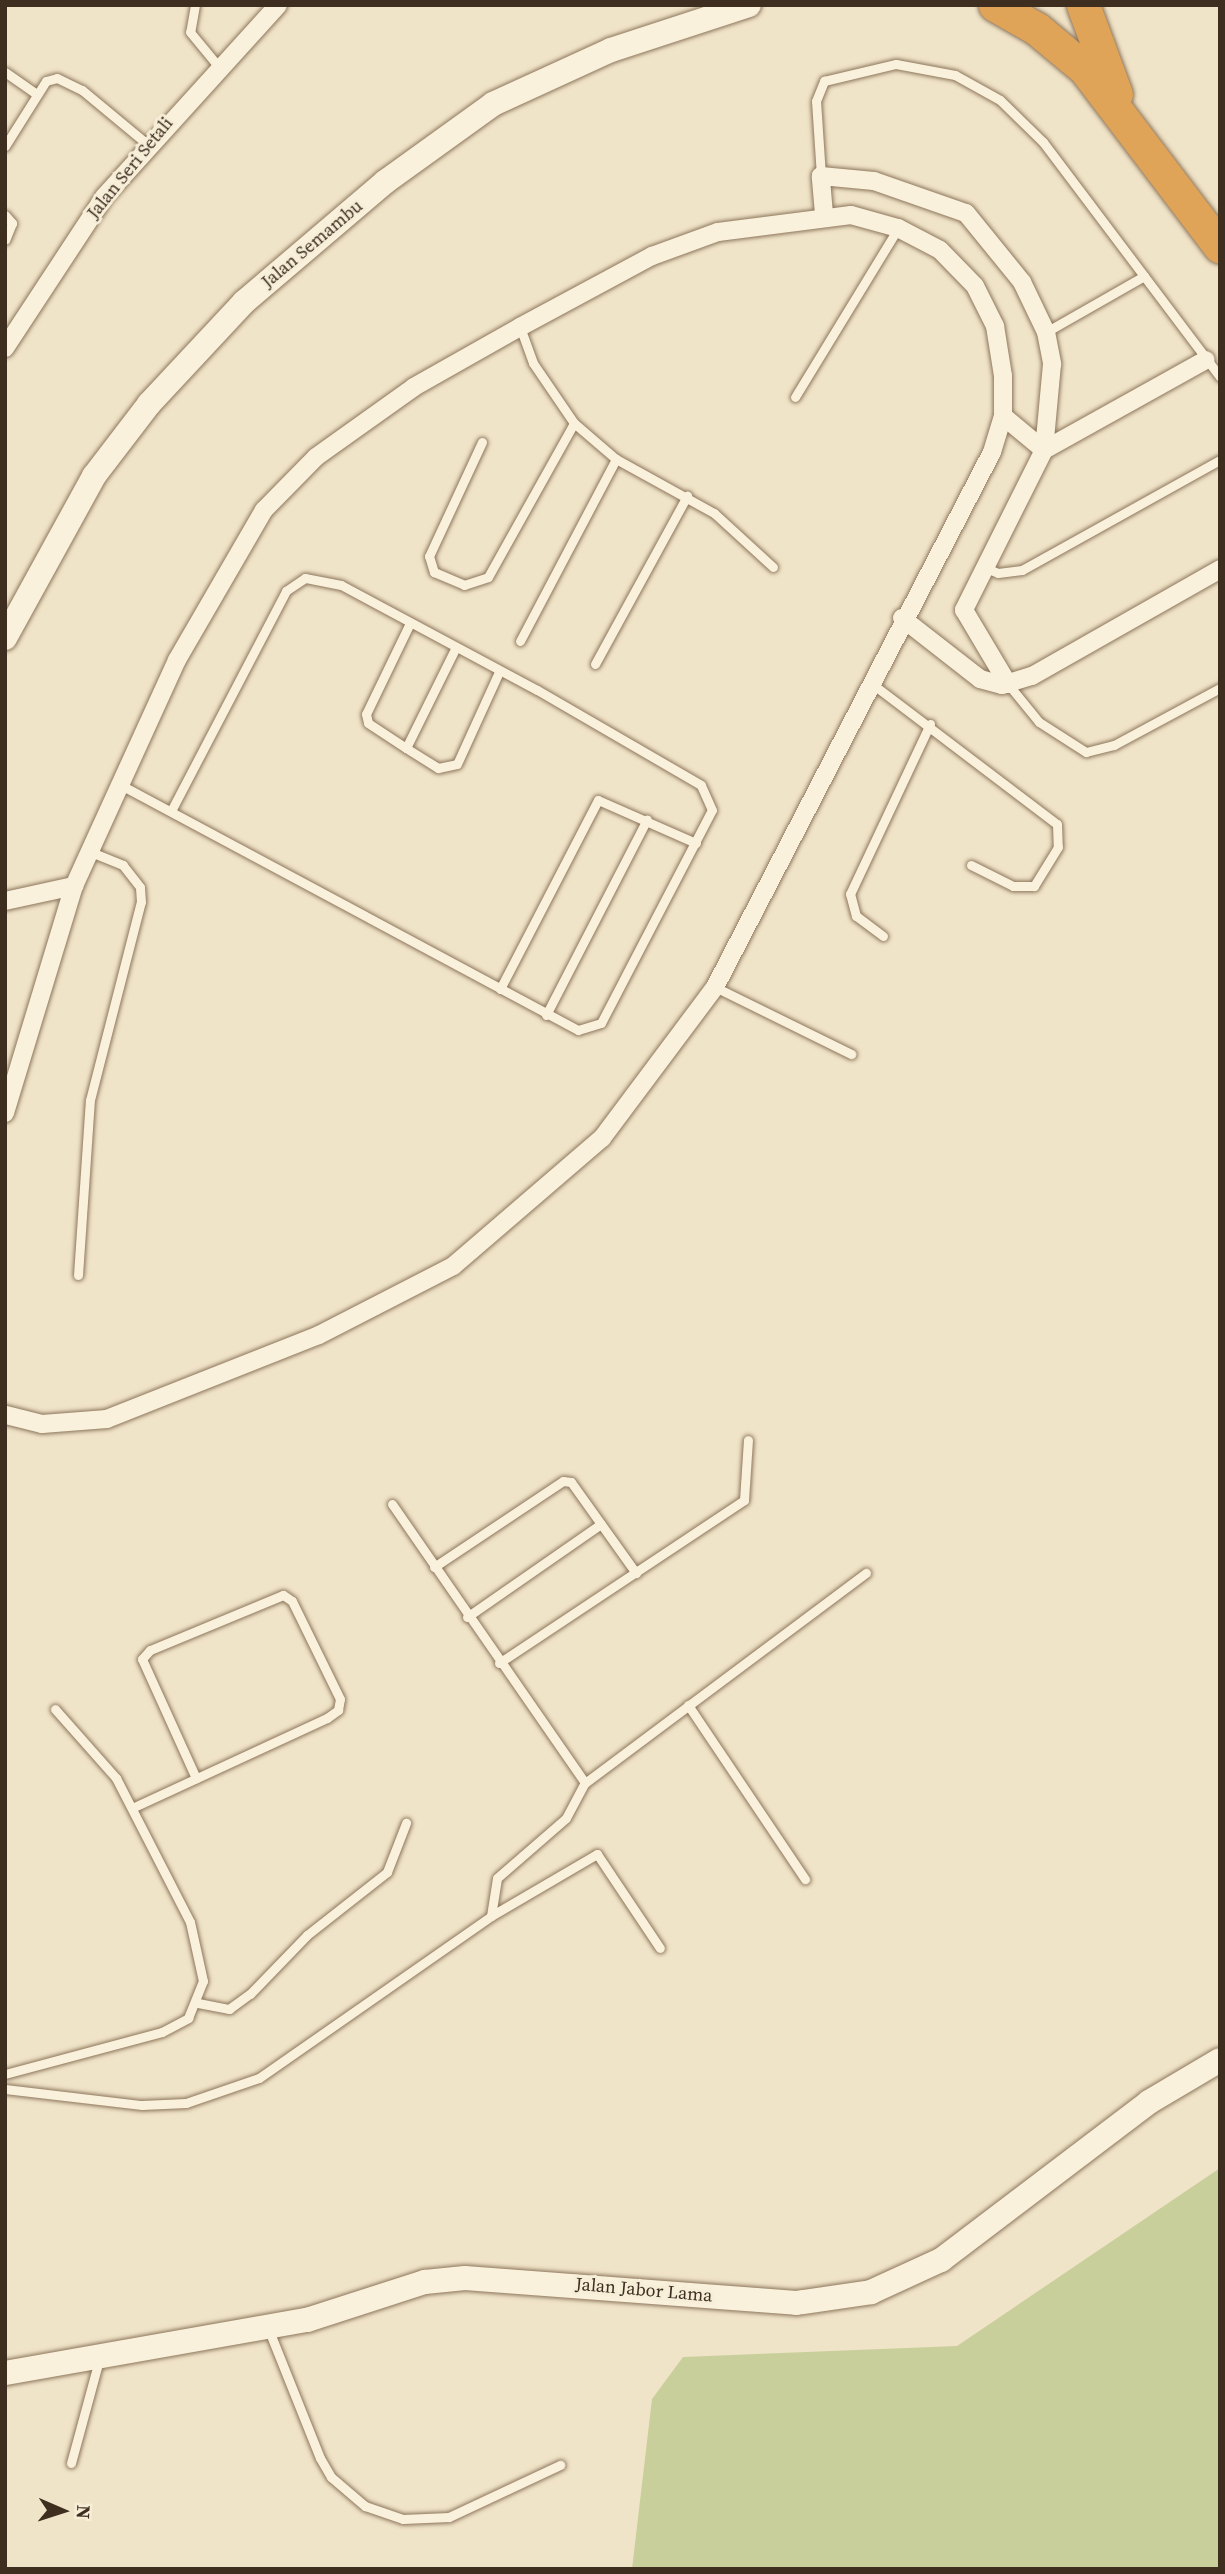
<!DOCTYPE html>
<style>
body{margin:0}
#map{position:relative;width:1225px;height:2574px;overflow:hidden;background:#f0e4c8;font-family:"Source Serif 4",serif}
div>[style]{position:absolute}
.green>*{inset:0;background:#c9cf9b}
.roads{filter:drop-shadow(0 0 2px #8d765c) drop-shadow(0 0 2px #8d765c)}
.lane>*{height:9px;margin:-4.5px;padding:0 4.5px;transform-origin:4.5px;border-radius:4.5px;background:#faf1dc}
.street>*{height:18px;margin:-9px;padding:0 9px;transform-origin:9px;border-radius:9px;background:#faf1dc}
.secondary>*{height:24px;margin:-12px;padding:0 12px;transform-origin:12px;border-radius:12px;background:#faf1dc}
.highway>*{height:33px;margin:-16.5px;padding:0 16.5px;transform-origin:16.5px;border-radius:16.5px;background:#e0a458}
span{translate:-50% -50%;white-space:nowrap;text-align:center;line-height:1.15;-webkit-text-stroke:6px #f7eed8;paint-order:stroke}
.street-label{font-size:18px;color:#3d2e20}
.frame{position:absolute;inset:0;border:7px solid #3d2e20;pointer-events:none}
.north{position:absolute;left:28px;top:2476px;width:70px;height:70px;-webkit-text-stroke:5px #f7eed8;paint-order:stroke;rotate:93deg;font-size:19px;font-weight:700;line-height:28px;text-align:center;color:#3d2e20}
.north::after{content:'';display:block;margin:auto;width:24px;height:32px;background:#3d2e20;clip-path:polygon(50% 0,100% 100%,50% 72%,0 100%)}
</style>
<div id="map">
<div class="green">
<i style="clip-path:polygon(1220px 2168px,1220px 2569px,632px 2569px,652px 2399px,683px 2357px,957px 2346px)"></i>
</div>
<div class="roads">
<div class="lane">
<i style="left:195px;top:5px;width:27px;rotate:100deg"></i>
<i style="left:190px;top:32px;width:44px;rotate:50.5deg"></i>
<i style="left:5px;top:72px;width:38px;rotate:35deg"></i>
<i style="left:5px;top:146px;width:77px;rotate:-57.8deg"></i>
<i style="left:46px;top:81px;width:11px;rotate:-15deg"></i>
<i style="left:57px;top:78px;width:28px;rotate:26deg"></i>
<i style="left:82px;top:90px;width:85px;rotate:39.7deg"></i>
<i style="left:821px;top:176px;width:75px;rotate:-93.8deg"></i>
<i style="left:816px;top:101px;width:22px;rotate:-68deg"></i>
<i style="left:824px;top:81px;width:74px;rotate:-13.3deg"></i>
<i style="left:896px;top:64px;width:60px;rotate:10.6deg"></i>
<i style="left:955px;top:75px;width:51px;rotate:29.1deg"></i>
<i style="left:1000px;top:100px;width:60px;rotate:44.3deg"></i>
<i style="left:1043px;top:142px;width:294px;rotate:53deg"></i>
<i style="left:5px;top:215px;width:11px;rotate:49deg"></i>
<i style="left:12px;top:223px;width:18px;rotate:112deg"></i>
<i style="left:520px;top:327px;width:38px;rotate:70deg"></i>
<i style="left:533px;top:363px;width:73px;rotate:55.7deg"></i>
<i style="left:574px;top:423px;width:55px;rotate:40.6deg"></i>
<i style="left:616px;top:459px;width:112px;rotate:28.9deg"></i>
<i style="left:714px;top:513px;width:80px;rotate:42.5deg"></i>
<i style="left:1046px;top:332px;width:113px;rotate:-29.7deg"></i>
<i style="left:795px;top:397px;width:198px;rotate:-58.6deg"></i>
<i style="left:482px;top:442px;width:126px;rotate:114.9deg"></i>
<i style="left:429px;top:556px;width:17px;rotate:73deg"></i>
<i style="left:434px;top:572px;width:33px;rotate:23deg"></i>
<i style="left:464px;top:585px;width:25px;rotate:-18deg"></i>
<i style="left:488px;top:577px;width:176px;rotate:-60.8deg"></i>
<i style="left:982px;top:566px;width:17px;rotate:24deg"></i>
<i style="left:998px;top:573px;width:24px;rotate:-7deg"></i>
<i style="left:1022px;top:570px;width:227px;rotate:-29.1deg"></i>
<i style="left:410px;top:623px;width:101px;rotate:115.8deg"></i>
<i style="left:366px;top:714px;width:9px;rotate:77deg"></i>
<i style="left:368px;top:723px;width:45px;rotate:33.3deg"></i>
<i style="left:406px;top:748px;width:110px;rotate:-63.7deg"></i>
<i style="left:520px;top:641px;width:206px;rotate:-62.2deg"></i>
<i style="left:595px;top:664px;width:192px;rotate:-61.3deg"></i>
<i style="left:871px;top:683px;width:233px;rotate:37.2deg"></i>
<i style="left:1057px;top:824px;width:23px;rotate:88deg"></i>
<i style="left:1058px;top:847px;width:46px;rotate:121.6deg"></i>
<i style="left:1034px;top:886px;width:21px;rotate:180deg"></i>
<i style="left:1013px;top:886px;width:47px;rotate:-153.4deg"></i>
<i style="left:1008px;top:684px;width:49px;rotate:50.8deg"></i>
<i style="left:1039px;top:722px;width:56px;rotate:32.6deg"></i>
<i style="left:1086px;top:752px;width:29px;rotate:-14deg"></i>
<i style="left:1114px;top:745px;width:120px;rotate:-28.3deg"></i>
<i style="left:406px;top:748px;width:38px;rotate:32deg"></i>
<i style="left:438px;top:768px;width:19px;rotate:-12deg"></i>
<i style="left:457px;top:764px;width:101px;rotate:-65.5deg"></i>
<i style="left:119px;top:784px;width:521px;rotate:28.19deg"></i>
<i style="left:578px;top:1030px;width:24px;rotate:-17deg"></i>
<i style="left:601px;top:1023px;width:240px;rotate:-62.5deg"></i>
<i style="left:712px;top:810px;width:27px;rotate:-114deg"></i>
<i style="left:701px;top:785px;width:190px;rotate:-149.9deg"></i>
<i style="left:537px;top:690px;width:222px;rotate:-151.8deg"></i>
<i style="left:341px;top:585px;width:37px;rotate:-169deg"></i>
<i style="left:305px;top:578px;width:23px;rotate:146deg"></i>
<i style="left:286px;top:591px;width:246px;rotate:117.6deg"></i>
<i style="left:883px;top:936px;width:34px;rotate:-143deg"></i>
<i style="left:856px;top:916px;width:23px;rotate:-105deg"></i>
<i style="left:850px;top:894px;width:188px;rotate:-64.8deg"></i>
<i style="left:715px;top:987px;width:152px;rotate:26.2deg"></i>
<i style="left:500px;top:989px;width:213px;rotate:-62.6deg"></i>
<i style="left:598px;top:800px;width:107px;rotate:23.7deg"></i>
<i style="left:546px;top:1015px;width:220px;rotate:-62.7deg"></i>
<i style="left:78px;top:1275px;width:175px;rotate:-86.1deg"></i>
<i style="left:90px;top:1100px;width:204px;rotate:-75.6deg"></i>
<i style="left:141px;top:902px;width:15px;rotate:-94deg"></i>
<i style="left:140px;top:887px;width:28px;rotate:-128deg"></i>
<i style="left:123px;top:865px;width:38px;rotate:-158deg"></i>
<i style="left:392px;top:1504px;width:339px;rotate:55.3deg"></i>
<i style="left:434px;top:1567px;width:155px;rotate:-33.7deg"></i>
<i style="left:563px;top:1481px;width:8px;rotate:7deg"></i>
<i style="left:571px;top:1482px;width:112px;rotate:54.5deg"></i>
<i style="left:467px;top:1617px;width:163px;rotate:-34.8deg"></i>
<i style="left:499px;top:1663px;width:294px;rotate:-33.6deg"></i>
<i style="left:744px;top:1500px;width:60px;rotate:-86.2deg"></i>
<i style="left:688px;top:1705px;width:210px;rotate:56.1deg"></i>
<i style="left:132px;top:1808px;width:215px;rotate:-24.8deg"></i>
<i style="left:327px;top:1718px;width:14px;rotate:-36deg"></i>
<i style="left:338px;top:1710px;width:11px;rotate:-80deg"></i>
<i style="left:340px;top:1699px;width:109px;rotate:-116.1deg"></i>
<i style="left:292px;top:1601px;width:11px;rotate:-146deg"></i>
<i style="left:283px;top:1595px;width:144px;rotate:157.5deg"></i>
<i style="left:150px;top:1650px;width:12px;rotate:132deg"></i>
<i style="left:142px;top:1659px;width:131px;rotate:65.6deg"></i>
<i style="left:491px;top:1916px;width:123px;rotate:-30.3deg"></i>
<i style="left:597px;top:1854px;width:113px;rotate:56.2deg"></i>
<i style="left:198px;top:2003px;width:32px;rotate:11deg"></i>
<i style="left:229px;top:2009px;width:26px;rotate:-36deg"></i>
<i style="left:250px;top:1994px;width:82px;rotate:-46deg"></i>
<i style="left:307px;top:1935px;width:102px;rotate:-38.2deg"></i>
<i style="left:387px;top:1872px;width:53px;rotate:-68.8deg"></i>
<i style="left:5px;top:2074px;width:163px;rotate:-15deg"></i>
<i style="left:162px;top:2032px;width:30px;rotate:-28deg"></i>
<i style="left:188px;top:2018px;width:40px;rotate:-68deg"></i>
<i style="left:203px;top:1981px;width:60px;rotate:-102.4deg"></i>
<i style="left:190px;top:1922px;width:162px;rotate:-117.2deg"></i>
<i style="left:116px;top:1778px;width:92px;rotate:-131.5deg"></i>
<i style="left:5px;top:2089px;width:138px;rotate:6.7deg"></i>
<i style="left:142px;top:2105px;width:44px;rotate:-2.6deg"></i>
<i style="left:186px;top:2103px;width:77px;rotate:-18.9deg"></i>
<i style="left:259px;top:2078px;width:283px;rotate:-34.9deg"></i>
<i style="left:491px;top:1916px;width:38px;rotate:-81deg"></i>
<i style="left:497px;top:1878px;width:91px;rotate:-41deg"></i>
<i style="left:566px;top:1818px;width:40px;rotate:-62deg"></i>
<i style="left:585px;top:1783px;width:351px;rotate:-36.8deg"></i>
<i style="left:268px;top:2328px;width:140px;rotate:68.2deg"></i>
<i style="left:320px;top:2458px;width:22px;rotate:60deg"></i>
<i style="left:331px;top:2477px;width:45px;rotate:40.5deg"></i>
<i style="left:365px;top:2506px;width:40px;rotate:18.9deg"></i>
<i style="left:403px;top:2519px;width:46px;rotate:-2.5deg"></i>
<i style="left:449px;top:2517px;width:123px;rotate:-25.1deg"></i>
<i style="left:71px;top:2463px;width:107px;rotate:-74.8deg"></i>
</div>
<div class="street">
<i style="left:824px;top:214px;width:38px;rotate:-95deg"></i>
<i style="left:821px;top:176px;width:53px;rotate:5.4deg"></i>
<i style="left:874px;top:181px;width:97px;rotate:19.2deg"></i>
<i style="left:966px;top:213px;width:89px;rotate:50.9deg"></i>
<i style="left:1022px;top:282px;width:55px;rotate:64.4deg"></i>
<i style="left:1046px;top:332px;width:33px;rotate:79deg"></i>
<i style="left:1052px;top:364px;width:86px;rotate:95.3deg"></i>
<i style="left:1044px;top:450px;width:179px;rotate:116.6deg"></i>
<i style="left:964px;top:610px;width:86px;rotate:59.3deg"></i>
<i style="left:5px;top:348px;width:181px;rotate:-56.7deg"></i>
<i style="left:104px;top:197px;width:259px;rotate:-47.8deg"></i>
<i style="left:1003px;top:416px;width:53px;rotate:39.7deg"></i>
<i style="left:1044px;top:450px;width:185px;rotate:-29.1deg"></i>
<i style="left:902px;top:618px;width:99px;rotate:38deg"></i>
<i style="left:980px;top:679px;width:23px;rotate:15deg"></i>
<i style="left:1002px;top:685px;width:31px;rotate:-17deg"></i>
<i style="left:1032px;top:676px;width:216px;rotate:-29.6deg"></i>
<i style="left:5px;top:901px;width:71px;rotate:-12.3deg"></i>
<i style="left:5px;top:1113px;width:237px;rotate:-73.1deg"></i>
<i style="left:74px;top:886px;width:248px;rotate:-65.5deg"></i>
<i style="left:177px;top:660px;width:173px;rotate:-59.9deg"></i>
<i style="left:264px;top:510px;width:74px;rotate:-45.5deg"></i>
<i style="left:316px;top:457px;width:120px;rotate:-35.5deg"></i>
<i style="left:414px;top:387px;width:122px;rotate:-29.5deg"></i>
<i style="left:520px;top:327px;width:150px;rotate:-28.3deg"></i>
<i style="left:652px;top:256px;width:70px;rotate:-20deg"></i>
<i style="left:718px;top:232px;width:134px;rotate:-7.3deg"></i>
<i style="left:851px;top:215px;width:49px;rotate:15.5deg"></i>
<i style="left:898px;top:228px;width:47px;rotate:27.6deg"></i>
<i style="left:940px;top:250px;width:50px;rotate:45.8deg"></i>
<i style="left:975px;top:286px;width:45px;rotate:63.4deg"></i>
<i style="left:995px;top:326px;width:51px;rotate:80.9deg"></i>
<i style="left:1003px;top:376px;width:40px;rotate:90deg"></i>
<i style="left:1003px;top:416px;width:38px;rotate:107deg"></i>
<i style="left:992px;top:452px;width:602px;rotate:117.37deg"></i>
<i style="left:715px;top:987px;width:189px;rotate:126.8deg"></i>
<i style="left:602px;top:1138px;width:196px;rotate:139.3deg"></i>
<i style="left:453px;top:1266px;width:151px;rotate:152.8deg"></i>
<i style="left:319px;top:1335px;width:228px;rotate:158.4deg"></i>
<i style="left:107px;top:1419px;width:65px;rotate:175.6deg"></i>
<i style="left:42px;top:1424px;width:38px;rotate:-166deg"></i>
</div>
<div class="secondary">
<i style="left:5px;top:638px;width:185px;rotate:-61.2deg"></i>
<i style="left:94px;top:476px;width:91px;rotate:-52.6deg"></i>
<i style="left:149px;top:404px;width:139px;rotate:-47deg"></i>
<i style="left:244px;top:302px;width:185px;rotate:-40.4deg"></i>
<i style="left:385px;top:182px;width:133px;rotate:-35.8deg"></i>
<i style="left:493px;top:104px;width:130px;rotate:-24.6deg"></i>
<i style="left:611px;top:50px;width:145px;rotate:-18.1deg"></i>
<i style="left:5px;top:2373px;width:307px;rotate:-10deg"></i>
<i style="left:307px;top:2320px;width:124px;rotate:-17.9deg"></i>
<i style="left:425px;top:2282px;width:40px;rotate:-5.7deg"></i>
<i style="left:465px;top:2278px;width:332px;rotate:4.3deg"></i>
<i style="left:796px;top:2303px;width:76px;rotate:-8.3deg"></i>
<i style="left:871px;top:2292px;width:77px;rotate:-24.6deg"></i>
<i style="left:941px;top:2260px;width:261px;rotate:-37.2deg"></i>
<i style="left:1149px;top:2102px;width:82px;rotate:-30.6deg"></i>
</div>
<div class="highway">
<i style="left:995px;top:5px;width:48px;rotate:29.7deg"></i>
<i style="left:1037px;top:29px;width:62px;rotate:39.8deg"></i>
<i style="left:1085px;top:69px;width:223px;rotate:52.8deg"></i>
<i style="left:1083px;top:5px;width:95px;rotate:69.7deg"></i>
</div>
</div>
<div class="street-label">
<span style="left:130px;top:168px;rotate:-51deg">Jalan Seri Setali</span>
<span style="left:312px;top:244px;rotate:-40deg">Jalan Semambu</span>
<span style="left:644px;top:2290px;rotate:5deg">Jalan Jabor Lama</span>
</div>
<div class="frame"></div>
<div class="north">N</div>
</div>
